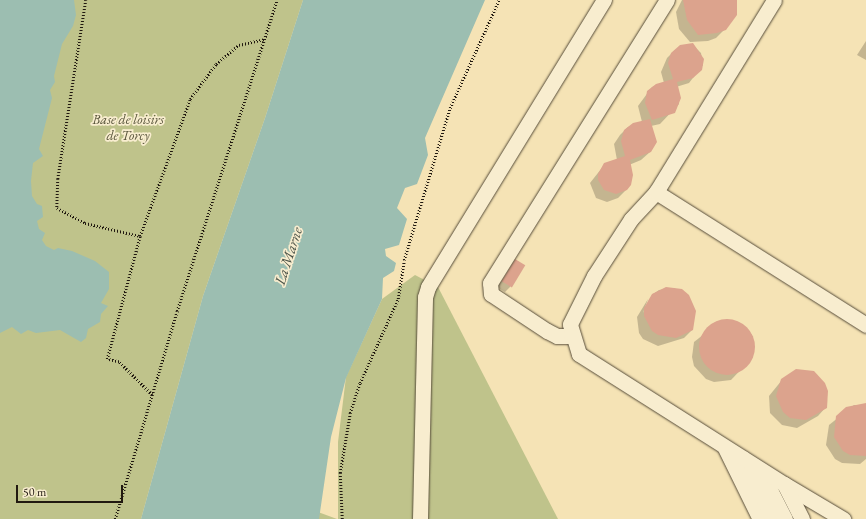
<!DOCTYPE html>
<style>
body{margin:0}
#map{position:relative;width:866px;height:519px;overflow:hidden;background:#f5e3b5;font-family:"EB Garamond",serif}
div>[style]{position:absolute}
.green>*{inset:0;background:#bfc38b}
.water>*{inset:0;background:#9cbeb1}
.shadow>*{inset:0;background:#0003}
.building>*{inset:0;background:#dca38d;transform-origin:0 0}
.round{border-radius:50%}
.path>*{height:2.5px;margin-top:-1.25px;transform-origin:0;background:repeating-linear-gradient(90deg,#211910 0 1px,transparent 0 3px)}
.roads{filter:drop-shadow(0 0 1px #564c39) drop-shadow(0 0 1px #564c39)}
.minor>*{height:15px;margin:-7.5px;padding:0 7.5px;transform-origin:7.5px;border-radius:7.5px;background:#f8edcf}
span{translate:-50% -50%;white-space:nowrap;text-align:center;line-height:1.15;-webkit-text-stroke:3.5px #f8edcf;paint-order:stroke}
.park-label{font-size:14px;color:#58543b;font-style:italic}
.water-label{font-size:15px;color:#4c5348;font-style:italic}
.scale{position:absolute;left:16px;top:485px;width:107px;height:18px;box-sizing:border-box;border:2px solid #211910;border-top:0;padding-left:5px;font-size:12px;line-height:14px;white-space:nowrap;color:#211910;-webkit-text-stroke:3px #f8edcf;paint-order:stroke}
</style>
<div id="map">
<div class="green">
<i style="clip-path:polygon(0 0,303px 0,265px 118px,203px 296px,141px 519px,0 519px)"></i>
<i style="clip-path:polygon(415px 275px,438px 287px,558px 519px,338px 519px,338px 442px,346px 377px,382px 299px)"></i>
<i style="clip-path:polygon(318px 512px,337px 519px,319px 519px)"></i>
</div>
<div class="water">
<i style="clip-path:polygon(0 0,74px 0,76px 15px,73px 26px,62px 44px,54px 76px,55px 82px,50px 90px,52px 98px,39px 149px,43px 156px,33px 163px,31px 181px,32px 196px,37px 204px,42px 206px,43px 217px,37px 221px,39px 229px,45px 233px,42px 240px,46px 246px,54px 250px,58px 248px,72px 251px,95px 261px,109px 272px,109px 289px,101px 303px,108px 306px,101px 314px,100px 322px,88px 329px,86px 338px,81px 342px,60px 330px,36px 333px,28px 330px,21px 334px,12px 327px,0 333px)"></i>
<i style="clip-path:polygon(303px 0,485px 0,425px 138px,428px 155px,417px 184px,405px 188px,397px 208px,407px 219px,399px 245px,385px 249px,386px 256px,396px 263px,394px 271px,383px 278px,382px 299px,346px 378px,331px 437px,319px 519px,141px 519px,203px 296px,265px 118px)"></i>
</div>
<div class="shadow">
<i style="clip-path:polygon(682px 0,736px 0,725px 29px,716px 38px,708px 41px,690px 42px,679px 29px,676px 12px)"></i>
<i style="clip-path:polygon(866px 41px,866px 60px,857px 55px)"></i>
<i style="clip-path:polygon(692px 44px,701px 53px,703px 65px,689px 83px,676px 87px,679px 104px,660px 124px,651px 126px,650px 152px,641px 160px,629px 165px,627px 189px,618px 198px,607px 202px,596px 198px,590px 183px,605px 164px,617px 160px,614px 144px,620px 135px,628px 127px,642px 122px,638px 106px,652px 87px,664px 83px,661px 72px,667px 58px,675px 50px)"></i>
<i style="clip-path:polygon(516px 261px,510px 287px,505px 292px,497px 287px)"></i>
<i style="clip-path:polygon(674px 288px,688px 296px,692px 330px,684px 338px,658px 346px,643px 339px,639px 333px,637px 317px,648px 299px,643px 313px,652px 295px,659px 290px)"></i>
<i style="clip-path:polygon(722px 320px,740px 323px,752px 335px,754px 351px,751px 359px,731px 380px,714px 382px,706px 379px,694px 366px,692px 357px,694px 342px)"></i>
<i style="clip-path:polygon(782px 380px,826px 407px,818px 416px,797px 428px,782px 425px,770px 413px,769px 396px)"></i>
<i style="clip-path:polygon(854px 405px,866px 406px,866px 459px,860px 464px,842px 463px,835px 459px,826px 445px,829px 425px)"></i>
</div>
<div class="building">
<i style="clip-path:polygon(683px 0,737px 0,737px 15px,726px 30px,717px 33px,698px 35px,687px 20px)"></i>
<i style="clip-path:polygon(693px 43px,704px 59px,702px 70px,693px 78px,677px 82px,681px 98px,675px 113px,652px 120px,645px 103px,647px 91px,656px 84px,673px 79px,668px 63px,671px 53px,680px 45px)"></i>
<i style="clip-path:polygon(650px 119px,657px 142px,651px 152px,630px 160px,633px 175px,631px 185px,627px 190px,616px 194px,604px 190px,598px 180px,598px 174px,604px 163px,625px 156px,621px 141px,624px 130px,633px 123px)"></i>
<i style="left:515px;top:259px;width:12px;height:26px;rotate:31deg"></i>
<i style="clip-path:polygon(666px 287px,682px 289px,689px 295px,696px 311px,693px 330px,676px 338px,658px 335px,652px 331px,644px 316px,644px 308px,652px 294px)"></i>
<i class="round" style="left:699px;top:319px;width:56px;height:56px"></i>
<i style="clip-path:polygon(796px 369px,814px 371px,825px 383px,828px 391px,827px 408px,806px 420px,790px 418px,783px 412px,776px 396px,781px 379px)"></i>
<i style="clip-path:polygon(866px 403px,866px 456px,850px 455px,843px 451px,834px 437px,836px 416px,846px 407px)"></i>
</div>
<div class="path">
<i style="left:86px;top:0;width:181px;rotate:98.9deg"></i>
<i style="left:58px;top:179px;width:29px;rotate:92deg"></i>
<i style="left:57px;top:208px;width:32px;rotate:28deg"></i>
<i style="left:85px;top:223px;width:57px;rotate:13.3deg"></i>
<i style="left:152px;top:395px;width:47px;rotate:-135deg"></i>
<i style="left:119px;top:362px;width:12px;rotate:-166deg"></i>
<i style="left:107px;top:359px;width:127px;rotate:-75deg"></i>
<i style="left:140px;top:236px;width:146px;rotate:-69.9deg"></i>
<i style="left:190px;top:99px;width:44px;rotate:-53.4deg"></i>
<i style="left:216px;top:64px;width:30px;rotate:-40deg"></i>
<i style="left:239px;top:45px;width:26px;rotate:-13deg"></i>
<i style="left:115px;top:519px;width:217px;rotate:-73.4deg"></i>
<i style="left:177px;top:311px;width:327px;rotate:-72.2deg"></i>
<i style="left:342px;top:519px;width:46px;rotate:-92.5deg"></i>
<i style="left:340px;top:473px;width:61px;rotate:-80.5deg"></i>
<i style="left:350px;top:413px;width:32px;rotate:-72deg"></i>
<i style="left:360px;top:383px;width:92px;rotate:-65.7deg"></i>
<i style="left:398px;top:299px;width:39px;rotate:-81deg"></i>
<i style="left:404px;top:260px;width:159px;rotate:-73.2deg"></i>
<i style="left:450px;top:108px;width:119px;rotate:-65.6deg"></i>
</div>
<div class="roads">
<div class="minor">
<i style="left:656px;top:192px;width:225px;rotate:-58.4deg"></i>
<i style="left:572px;top:336px;width:15px;rotate:180deg"></i>
<i style="left:557px;top:336px;width:11px;rotate:-153deg"></i>
<i style="left:547px;top:331px;width:67px;rotate:-146.5deg"></i>
<i style="left:491px;top:294px;width:11px;rotate:-95deg"></i>
<i style="left:490px;top:283px;width:334px;rotate:-58deg"></i>
<i style="left:725px;top:448px;width:77px;rotate:63.8deg"></i>
<i style="left:759px;top:517px;width:4px;rotate:27deg"></i>
<i style="left:743px;top:458px;width:68px;rotate:63.8deg"></i>
<i style="left:765px;top:480px;width:44px;rotate:62.9deg"></i>
<i style="left:784px;top:484px;width:69px;rotate:30.7deg"></i>
<i style="left:420px;top:519px;width:222px;rotate:-88.7deg"></i>
<i style="left:425px;top:297px;width:10px;rotate:-73deg"></i>
<i style="left:428px;top:287px;width:337px;rotate:-58.5deg"></i>
<i style="left:802px;top:519px;width:39px;rotate:-117deg"></i>
<i style="left:784px;top:484px;width:243px;rotate:-147.6deg"></i>
<i style="left:579px;top:354px;width:31px;rotate:-107deg"></i>
<i style="left:570px;top:324px;width:54px;rotate:-63.4deg"></i>
<i style="left:594px;top:276px;width:68px;rotate:-57deg"></i>
<i style="left:631px;top:219px;width:37px;rotate:-47deg"></i>
<i style="left:656px;top:192px;width:249px;rotate:32.3deg"></i>
</div>
</div>
<div class="park-label">
<span style="left:128px;top:127px">Base de loisirs<br>de Torcy</span>
</div>
<div class="water-label">
<span style="left:288px;top:256px;rotate:-72deg">La Marne</span>
</div>
<div class="scale">50 m</div>
</div>
